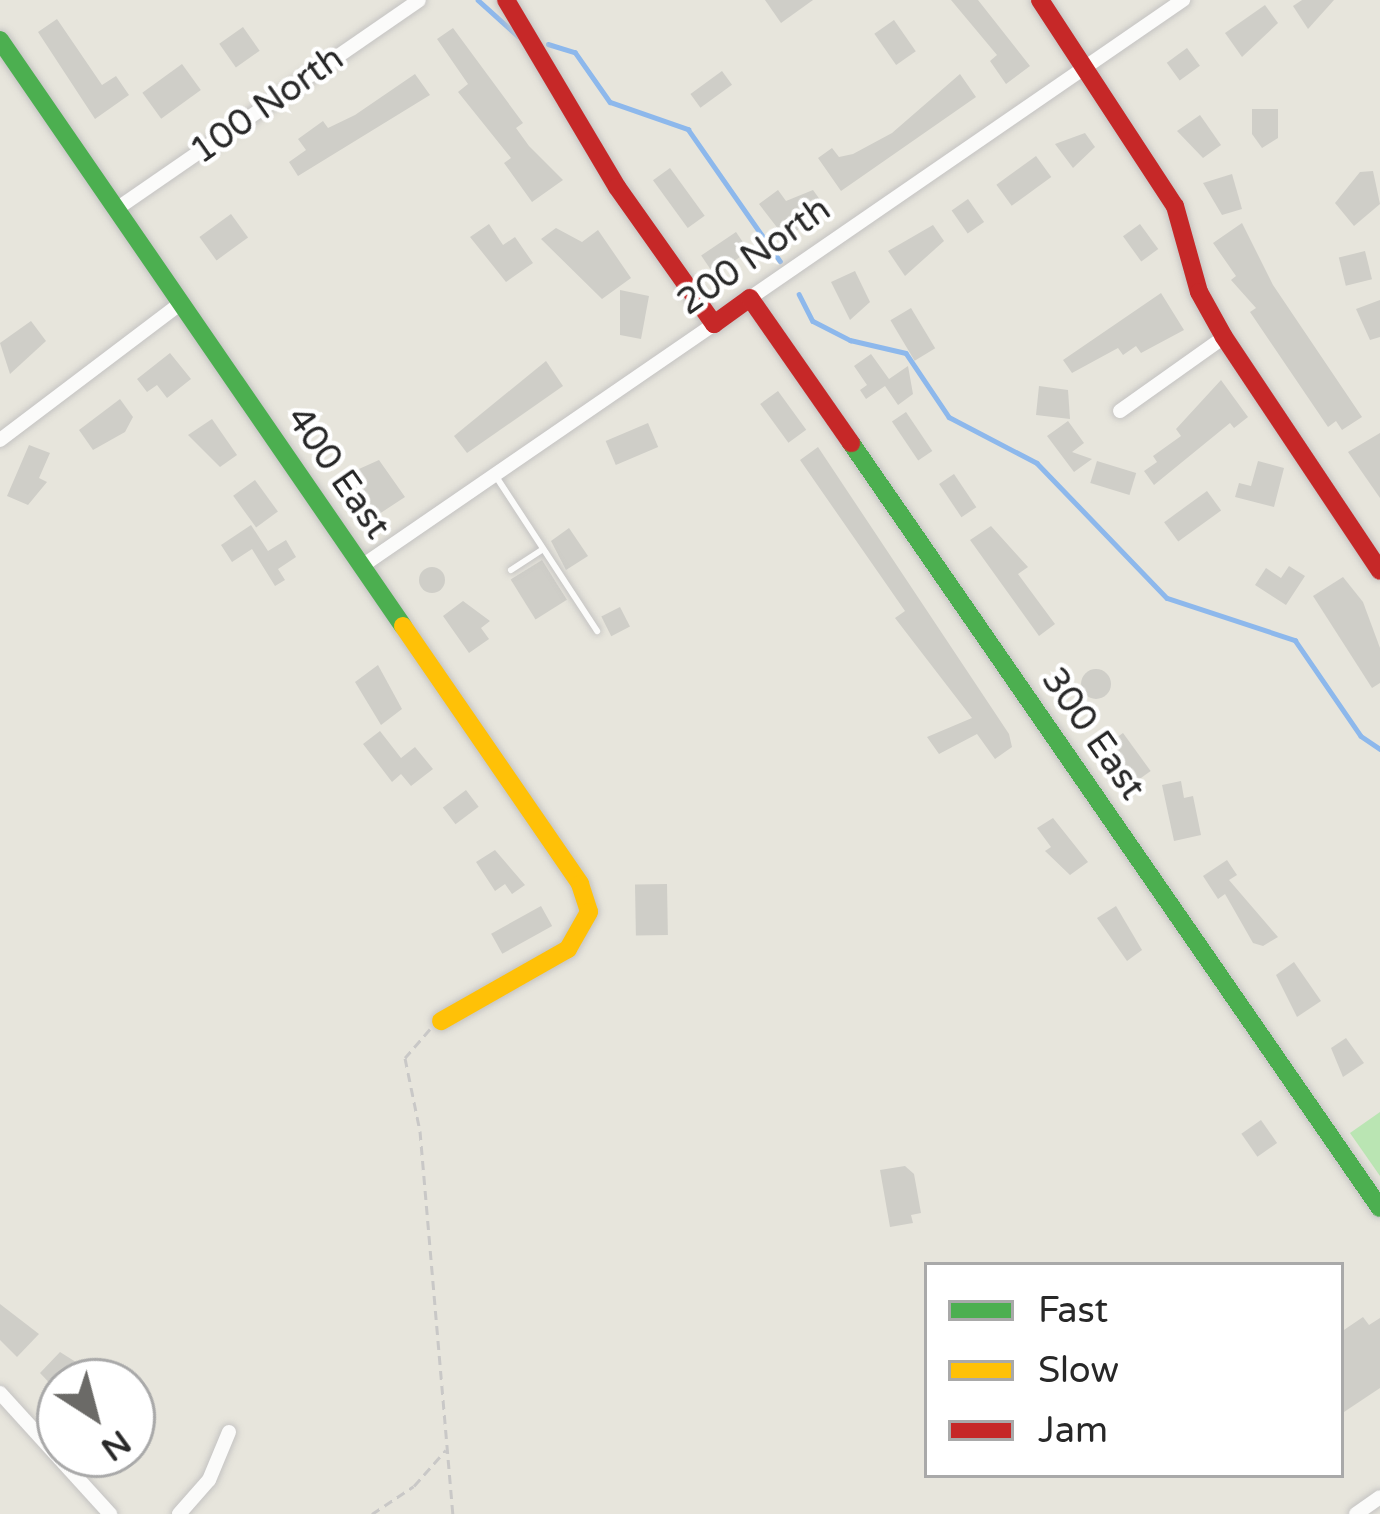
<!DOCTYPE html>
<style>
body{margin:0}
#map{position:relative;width:1380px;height:1514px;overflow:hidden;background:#e7e5dc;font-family:"Varela Round",sans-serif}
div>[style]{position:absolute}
.green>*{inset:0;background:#bae5b3}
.stream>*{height:4.5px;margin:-2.25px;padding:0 2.25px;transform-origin:2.25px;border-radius:2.25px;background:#8db8ec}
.building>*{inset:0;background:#cfcec8;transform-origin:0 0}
.round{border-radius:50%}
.path>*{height:3px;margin-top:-1.5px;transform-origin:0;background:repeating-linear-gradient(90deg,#c9c8c7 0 9px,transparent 0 15px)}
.roads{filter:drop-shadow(0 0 3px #c4c3c2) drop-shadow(0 0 3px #c4c3c2)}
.lane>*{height:6px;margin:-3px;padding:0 3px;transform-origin:3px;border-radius:3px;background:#fbfbfa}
.street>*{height:14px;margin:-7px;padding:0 7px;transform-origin:7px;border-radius:7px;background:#fbfbfa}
.fast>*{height:18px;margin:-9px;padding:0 9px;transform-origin:9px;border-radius:9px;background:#4caf50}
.slow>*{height:18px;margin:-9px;padding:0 9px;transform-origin:9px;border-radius:9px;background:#ffc107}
.jam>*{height:18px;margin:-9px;padding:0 9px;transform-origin:9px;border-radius:9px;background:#c62828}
span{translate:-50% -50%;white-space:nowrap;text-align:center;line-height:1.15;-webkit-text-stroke:9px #fff;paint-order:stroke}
.street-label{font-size:36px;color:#282828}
.legend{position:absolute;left:924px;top:1262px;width:420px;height:216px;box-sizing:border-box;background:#fff;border:3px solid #a9a9a9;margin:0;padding:15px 21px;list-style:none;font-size:36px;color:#282828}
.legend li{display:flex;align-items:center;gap:24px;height:60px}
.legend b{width:60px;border:3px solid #a9a9a9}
.north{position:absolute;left:36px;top:1358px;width:120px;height:120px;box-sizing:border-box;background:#fff;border:3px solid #a9a9a9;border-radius:50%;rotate:144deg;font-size:33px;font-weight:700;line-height:48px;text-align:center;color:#282828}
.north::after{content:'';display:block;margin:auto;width:42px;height:54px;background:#6b6a67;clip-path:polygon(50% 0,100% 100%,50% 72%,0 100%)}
</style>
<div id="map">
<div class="green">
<i style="clip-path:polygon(1380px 1112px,1380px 1176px,1350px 1133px)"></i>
</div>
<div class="stream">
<i style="left:478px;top:0;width:54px;rotate:42deg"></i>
<i style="left:548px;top:44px;width:28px;rotate:17deg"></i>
<i style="left:575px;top:52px;width:61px;rotate:55deg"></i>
<i style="left:610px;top:102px;width:83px;rotate:19.1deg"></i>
<i style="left:688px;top:129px;width:161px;rotate:55.1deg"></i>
<i style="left:799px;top:294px;width:30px;rotate:63deg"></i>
<i style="left:813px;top:321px;width:42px;rotate:27.2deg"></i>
<i style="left:850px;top:340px;width:57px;rotate:13.1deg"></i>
<i style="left:906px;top:353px;width:77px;rotate:56.1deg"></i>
<i style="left:949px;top:417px;width:99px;rotate:27.6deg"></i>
<i style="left:1037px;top:463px;width:187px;rotate:46.1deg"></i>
<i style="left:1167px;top:598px;width:135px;rotate:18.2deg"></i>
<i style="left:1295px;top:640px;width:116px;rotate:55.5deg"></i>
<i style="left:1361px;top:736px;width:23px;rotate:34deg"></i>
</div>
<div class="building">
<i style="clip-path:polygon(765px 0,813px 0,781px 23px)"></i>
<i style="clip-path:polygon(951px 0,978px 0,1030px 66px,1006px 84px,990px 61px,997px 55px)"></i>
<i style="clip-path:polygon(1302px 0,1334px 0,1308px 29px,1293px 6px)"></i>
<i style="clip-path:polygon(1265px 5px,1278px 23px,1242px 57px,1225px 33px)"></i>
<i style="clip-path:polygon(57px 19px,102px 85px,116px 76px,129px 95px,95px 119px,38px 32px)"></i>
<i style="left:894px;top:20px;width:38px;height:24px;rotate:55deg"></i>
<i style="left:243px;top:27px;width:29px;height:29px;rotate:55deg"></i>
<i style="clip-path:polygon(453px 28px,523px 123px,516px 128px,529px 146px,563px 180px,532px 202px,504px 163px,511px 158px,458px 92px,468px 84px,437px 39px)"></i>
<i style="left:1187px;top:48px;width:22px;height:25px;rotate:54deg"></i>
<i style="left:182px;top:64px;width:32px;height:49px;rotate:54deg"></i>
<i style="left:722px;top:71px;width:17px;height:39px;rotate:54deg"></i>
<i style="clip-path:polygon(415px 74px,430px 95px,298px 176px,289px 162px,306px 150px,298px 139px,323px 121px,328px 128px,355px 115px)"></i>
<i style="clip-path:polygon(960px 74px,976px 97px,841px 191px,818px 158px,832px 148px,839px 157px,853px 154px,892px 133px)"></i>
<i style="clip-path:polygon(1252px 109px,1278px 109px,1278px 138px,1262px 148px,1252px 134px)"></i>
<i style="clip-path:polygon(1200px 115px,1221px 145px,1203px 158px,1177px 131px)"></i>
<i style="clip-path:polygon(1085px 133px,1095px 147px,1073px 168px,1055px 144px)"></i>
<i style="left:1036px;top:156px;width:26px;height:49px;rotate:54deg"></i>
<i style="left:670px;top:168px;width:59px;height:21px;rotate:54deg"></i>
<i style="clip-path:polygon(1373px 171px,1380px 204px,1354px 226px,1335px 203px,1360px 172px)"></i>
<i style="clip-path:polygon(1232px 174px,1242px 209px,1222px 215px,1203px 183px)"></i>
<i style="clip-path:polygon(778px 190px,786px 201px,813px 190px,826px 208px,786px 239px,759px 204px)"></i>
<i style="left:968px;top:199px;width:28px;height:20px;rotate:55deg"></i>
<i style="left:231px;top:214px;width:29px;height:39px;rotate:54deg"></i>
<i style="clip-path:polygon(1242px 223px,1273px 285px,1362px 417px,1342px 430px,1336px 421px,1328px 427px,1250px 312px,1256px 308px,1231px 280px,1236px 276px,1213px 243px)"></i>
<i style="clip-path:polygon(489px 224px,503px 245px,515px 237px,533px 263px,506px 282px,470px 237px)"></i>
<i style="left:1140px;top:224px;width:31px;height:21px;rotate:54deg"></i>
<i style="clip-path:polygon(933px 225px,944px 241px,905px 276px,888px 251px)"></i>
<i style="clip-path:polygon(556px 228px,582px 242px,598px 230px,631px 278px,602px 299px,541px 239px)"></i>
<i style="left:736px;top:232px;width:23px;height:42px;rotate:56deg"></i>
<i style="left:1365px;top:251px;width:29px;height:27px;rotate:76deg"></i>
<i style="clip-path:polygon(855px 271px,870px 302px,850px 320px,831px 282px)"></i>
<i style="clip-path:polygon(620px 290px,649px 296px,641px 339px,620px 335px)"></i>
<i style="clip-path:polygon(1161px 293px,1184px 330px,1141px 353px,1136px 346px,1123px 355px,1118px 348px,1072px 373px,1063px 360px)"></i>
<i style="clip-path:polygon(1380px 300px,1380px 337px,1370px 340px,1356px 309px)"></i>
<i style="left:911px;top:308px;width:47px;height:24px;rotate:59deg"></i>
<i style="clip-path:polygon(31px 321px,46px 341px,10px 374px,0 343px)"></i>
<i style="clip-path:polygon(170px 353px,191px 379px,167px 398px,157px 385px,147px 392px,137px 379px)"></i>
<i style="clip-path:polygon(871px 354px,889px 379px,908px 366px,913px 394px,898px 405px,885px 386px,866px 399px,860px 390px,867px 385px,854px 366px)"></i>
<i style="clip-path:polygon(546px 361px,563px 386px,467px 453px,454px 436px)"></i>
<i style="clip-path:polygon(1221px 380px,1248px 417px,1234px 428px,1230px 423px,1154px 485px,1144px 471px,1157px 462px,1153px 456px,1181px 436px,1176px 429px)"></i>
<i style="clip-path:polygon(1039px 386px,1068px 390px,1070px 419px,1036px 415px)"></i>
<i style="left:778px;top:391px;width:48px;height:22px;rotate:54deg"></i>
<i style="clip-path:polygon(120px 399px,133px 417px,125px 432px,93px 450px,79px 430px)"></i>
<i style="left:906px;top:412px;width:47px;height:17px;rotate:56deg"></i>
<i style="clip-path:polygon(212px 419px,237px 455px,220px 467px,188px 435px)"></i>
<i style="clip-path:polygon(1068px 421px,1084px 443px,1072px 452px,1092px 459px,1074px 472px,1047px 436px)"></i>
<i style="left:648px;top:423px;width:26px;height:46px;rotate:67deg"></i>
<i style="clip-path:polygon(1380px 433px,1380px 498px,1348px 452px)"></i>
<i style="clip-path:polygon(29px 445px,50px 453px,39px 478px,47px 482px,28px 505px,7px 496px)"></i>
<i style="clip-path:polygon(818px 447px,1009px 734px,1012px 747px,995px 759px,977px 734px,939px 754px,927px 737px,972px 718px,895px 618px,905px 611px,800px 460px)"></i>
<i style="clip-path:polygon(379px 460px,405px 497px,376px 516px,359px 492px,344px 502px,330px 482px)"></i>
<i style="left:1097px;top:461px;width:41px;height:23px;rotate:17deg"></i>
<i style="clip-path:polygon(1258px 461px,1284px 468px,1274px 507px,1235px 497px,1239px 483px,1251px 486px)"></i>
<i style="left:954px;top:474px;width:40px;height:18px;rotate:56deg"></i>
<i style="left:255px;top:480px;width:39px;height:27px;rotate:54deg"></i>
<i style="left:1207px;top:491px;width:24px;height:53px;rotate:54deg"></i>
<i style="clip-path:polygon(251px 525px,268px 551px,286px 540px,296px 557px,278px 569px,285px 580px,275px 586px,252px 549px,232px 562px,221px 545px)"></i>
<i style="clip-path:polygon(991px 526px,1028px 567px,1018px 574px,1055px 624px,1039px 636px,970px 540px)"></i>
<i style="clip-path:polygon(569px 528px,588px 556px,566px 570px,551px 541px)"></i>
<i style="left:542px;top:560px;width:47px;height:37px;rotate:58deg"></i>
<i style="clip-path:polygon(1289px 566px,1305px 576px,1286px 605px,1255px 585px,1266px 568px,1281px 578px)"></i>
<i class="round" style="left:419px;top:567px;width:26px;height:26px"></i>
<i style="clip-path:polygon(1343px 577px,1363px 602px,1380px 648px,1380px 683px,1372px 688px,1313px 596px)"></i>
<i style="clip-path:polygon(463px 601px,490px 621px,481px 628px,489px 639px,469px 653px,443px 616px)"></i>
<i style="left:620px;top:607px;width:22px;height:21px;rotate:63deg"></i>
<i style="clip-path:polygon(378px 665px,402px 709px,381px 725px,355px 682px)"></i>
<i class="round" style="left:1081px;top:669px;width:30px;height:30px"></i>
<i style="clip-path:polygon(380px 731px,401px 758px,415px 747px,433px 769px,411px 786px,401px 774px,392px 782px,363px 744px)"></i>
<i style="left:1123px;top:733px;width:47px;height:21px;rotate:54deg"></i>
<i style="clip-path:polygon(1181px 781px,1184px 798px,1193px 796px,1201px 835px,1174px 841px,1162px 785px)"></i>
<i style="left:466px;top:790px;width:21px;height:29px;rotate:53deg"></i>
<i style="clip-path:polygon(1053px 818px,1088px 862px,1070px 875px,1045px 851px,1051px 847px,1037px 828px)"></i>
<i style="clip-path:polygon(495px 850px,525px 885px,512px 894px,505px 884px,495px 891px,476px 862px)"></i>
<i style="clip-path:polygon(1227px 860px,1237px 875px,1229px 880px,1278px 937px,1263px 946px,1253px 943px,1225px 894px,1218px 899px,1203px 876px)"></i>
<i style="left:667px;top:884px;width:51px;height:32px;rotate:89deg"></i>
<i style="left:541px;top:906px;width:23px;height:57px;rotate:61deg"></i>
<i style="clip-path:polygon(1116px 906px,1142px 950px,1127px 961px,1097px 918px)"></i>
<i style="clip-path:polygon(1294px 962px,1321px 1001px,1297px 1017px,1276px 975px)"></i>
<i style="clip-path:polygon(1346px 1038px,1364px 1063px,1343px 1077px,1331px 1048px)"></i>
<i style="left:1261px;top:1120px;width:28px;height:24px;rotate:55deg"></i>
<i style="clip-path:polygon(905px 1166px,914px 1174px,921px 1213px,911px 1215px,913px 1223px,890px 1227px,880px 1170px)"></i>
<i style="clip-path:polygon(0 1304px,39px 1334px,17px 1357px,0 1340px)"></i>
<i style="clip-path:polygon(1363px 1317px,1369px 1325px,1380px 1318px,1380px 1388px,1341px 1414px,1341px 1332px)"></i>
<i style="clip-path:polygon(60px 1352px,79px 1364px,97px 1382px,60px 1382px,60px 1394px,40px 1373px)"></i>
</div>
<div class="path">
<i style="left:430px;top:1029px;width:38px;rotate:131deg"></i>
<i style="left:405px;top:1058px;width:75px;rotate:78.4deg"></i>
<i style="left:420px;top:1131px;width:384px;rotate:85.1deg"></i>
<i style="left:372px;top:1514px;width:50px;rotate:-33.7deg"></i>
<i style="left:414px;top:1486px;width:48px;rotate:-48.4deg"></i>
</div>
<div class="roads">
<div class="lane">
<i style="left:497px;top:478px;width:183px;rotate:56.8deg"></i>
<i style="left:511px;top:570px;width:38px;rotate:-33deg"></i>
</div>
<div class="street">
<i style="left:115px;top:210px;width:369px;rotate:-34.6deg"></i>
<i style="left:750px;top:298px;width:526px;rotate:-34.54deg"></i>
<i style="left:1120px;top:411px;width:128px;rotate:-35.4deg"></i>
<i style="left:0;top:440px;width:226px;rotate:-37.1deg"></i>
<i style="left:362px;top:566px;width:427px;rotate:-34.5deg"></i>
<i style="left:0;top:1393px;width:164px;rotate:47.7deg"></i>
<i style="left:179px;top:1514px;width:45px;rotate:-48.6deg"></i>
<i style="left:209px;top:1480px;width:52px;rotate:-67.4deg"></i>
<i style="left:1356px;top:1514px;width:29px;rotate:-35deg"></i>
</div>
<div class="fast">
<i style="left:0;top:40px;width:711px;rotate:55.48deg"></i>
<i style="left:851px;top:443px;width:930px;rotate:55.34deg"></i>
</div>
<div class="slow">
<i style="left:403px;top:626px;width:313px;rotate:55.5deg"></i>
<i style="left:580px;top:884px;width:29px;rotate:72deg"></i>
<i style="left:589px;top:912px;width:43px;rotate:119.6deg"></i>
<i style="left:568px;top:949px;width:146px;rotate:150.4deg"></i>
</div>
<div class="jam">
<i style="left:506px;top:0;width:217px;rotate:59.3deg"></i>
<i style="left:617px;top:187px;width:168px;rotate:54.7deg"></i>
<i style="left:714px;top:324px;width:44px;rotate:-35.8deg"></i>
<i style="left:750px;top:298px;width:177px;rotate:55.1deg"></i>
<i style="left:1040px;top:0;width:246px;rotate:56.8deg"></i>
<i style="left:1175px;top:206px;width:89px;rotate:74.4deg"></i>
<i style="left:1199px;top:292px;width:51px;rotate:60.9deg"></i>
<i style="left:1224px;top:337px;width:281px;rotate:56.3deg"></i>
</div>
</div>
<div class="street-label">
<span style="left:267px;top:105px;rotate:-35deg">100 North</span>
<span style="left:754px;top:256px;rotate:-35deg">200 North</span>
<span style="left:338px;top:473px;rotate:55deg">400 East</span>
<span style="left:1093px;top:734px;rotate:55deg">300 East</span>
</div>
<ul class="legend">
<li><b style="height:15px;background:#4caf50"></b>Fast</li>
<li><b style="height:15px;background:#ffc107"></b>Slow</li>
<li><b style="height:15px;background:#c62828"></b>Jam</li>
</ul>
<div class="north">N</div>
</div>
